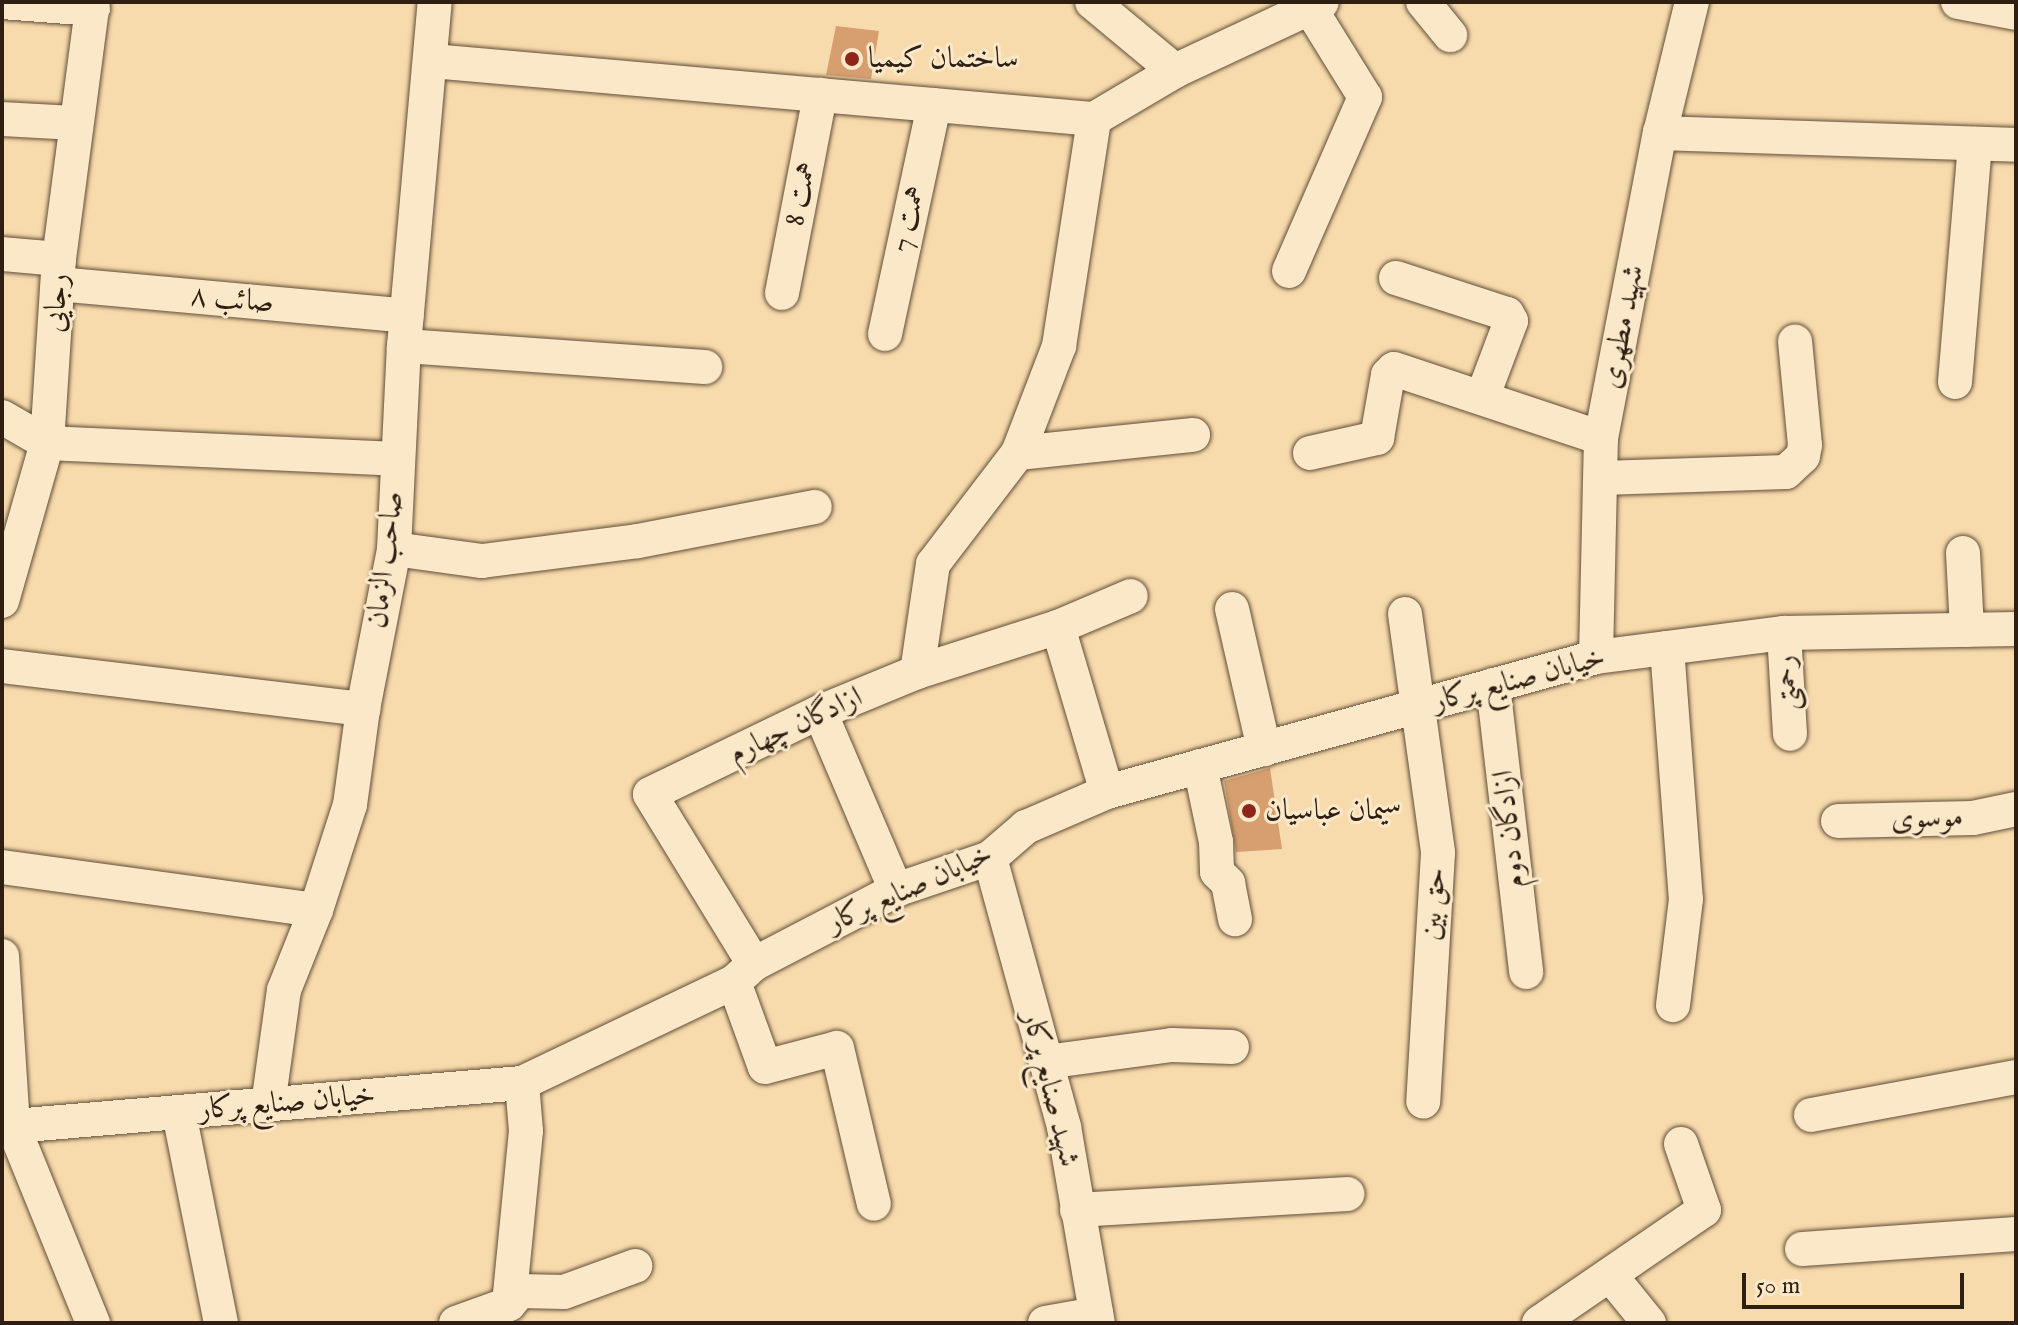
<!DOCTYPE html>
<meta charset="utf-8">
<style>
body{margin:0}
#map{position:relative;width:2018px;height:1325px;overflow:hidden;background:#f8dbac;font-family:"IM FELL English",Amiri,serif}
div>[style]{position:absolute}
.building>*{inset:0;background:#d79f6f}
.roads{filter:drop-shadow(0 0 2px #614e39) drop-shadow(0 0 2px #614e39)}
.minor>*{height:34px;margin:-17px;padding:0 17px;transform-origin:17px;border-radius:17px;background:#fae8c9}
.dots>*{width:22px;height:22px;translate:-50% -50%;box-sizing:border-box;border:4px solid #fae8c9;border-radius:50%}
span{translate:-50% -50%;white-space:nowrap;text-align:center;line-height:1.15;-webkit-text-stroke:6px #fae8c9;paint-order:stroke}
.poi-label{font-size:30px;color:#2f1f13}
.left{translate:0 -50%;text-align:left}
.street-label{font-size:30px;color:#2f1f13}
.frame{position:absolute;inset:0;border:4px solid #2f1f13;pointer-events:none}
.scale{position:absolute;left:1742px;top:1273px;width:222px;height:36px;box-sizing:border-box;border:4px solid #2f1f13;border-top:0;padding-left:10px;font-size:24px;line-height:28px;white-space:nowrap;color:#2f1f13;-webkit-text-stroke:6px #fae8c9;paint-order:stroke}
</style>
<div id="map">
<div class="building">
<i style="clip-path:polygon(836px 26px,879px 31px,871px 79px,826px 75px)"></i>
<i style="clip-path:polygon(1270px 768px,1282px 849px,1236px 852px,1224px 781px)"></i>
</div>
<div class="roads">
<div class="minor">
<i style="left:2px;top:2px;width:91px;rotate:4.4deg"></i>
<i style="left:1092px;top:2px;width:108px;rotate:39.7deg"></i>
<i style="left:1423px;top:2px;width:43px;rotate:50.7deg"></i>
<i style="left:1958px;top:2px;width:59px;rotate:10.7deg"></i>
<i style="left:432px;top:61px;width:665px;rotate:5.01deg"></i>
<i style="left:2px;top:119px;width:74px;rotate:3.1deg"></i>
<i style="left:1094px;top:119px;width:94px;rotate:-30.7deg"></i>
<i style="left:1175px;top:71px;width:162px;rotate:-25.1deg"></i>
<i style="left:1660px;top:133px;width:356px;rotate:1.9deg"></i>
<i style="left:2px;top:254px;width:57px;rotate:5deg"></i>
<i style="left:1289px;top:271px;width:190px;rotate:-66.4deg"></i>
<i style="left:1365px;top:97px;width:112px;rotate:-121.8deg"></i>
<i style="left:1396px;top:278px;width:117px;rotate:18deg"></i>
<i style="left:1507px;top:314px;width:8px;rotate:60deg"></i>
<i style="left:1511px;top:321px;width:82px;rotate:110.6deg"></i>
<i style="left:58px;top:284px;width:350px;rotate:5.2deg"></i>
<i style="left:782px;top:293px;width:202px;rotate:-79.1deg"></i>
<i style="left:885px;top:334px;width:234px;rotate:-77.9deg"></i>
<i style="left:404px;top:346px;width:302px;rotate:4deg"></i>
<i style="left:1955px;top:382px;width:239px;rotate:-85.2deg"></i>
<i style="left:2px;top:417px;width:52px;rotate:30deg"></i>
<i style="left:47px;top:443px;width:350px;rotate:2.6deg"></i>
<i style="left:1018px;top:453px;width:176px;rotate:-5.9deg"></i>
<i style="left:1310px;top:453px;width:69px;rotate:-12.6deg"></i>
<i style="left:1377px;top:438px;width:64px;rotate:-80.1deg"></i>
<i style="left:1388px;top:375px;width:8px;rotate:-45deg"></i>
<i style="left:1394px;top:369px;width:218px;rotate:18.4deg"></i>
<i style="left:1602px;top:478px;width:184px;rotate:-1.9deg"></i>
<i style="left:1786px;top:472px;width:23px;rotate:-43deg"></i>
<i style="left:1803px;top:456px;width:11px;rotate:-80deg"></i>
<i style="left:1805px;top:445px;width:104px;rotate:-95.5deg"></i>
<i style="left:394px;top:549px;width:89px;rotate:7.8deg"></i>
<i style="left:482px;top:561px;width:157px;rotate:-7.3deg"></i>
<i style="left:638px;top:541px;width:180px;rotate:-10.9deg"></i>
<i style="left:1963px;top:553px;width:77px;rotate:87deg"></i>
<i style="left:2px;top:601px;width:164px;rotate:-74.1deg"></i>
<i style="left:47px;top:443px;width:184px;rotate:-86.3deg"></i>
<i style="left:59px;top:259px;width:259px;rotate:-82.5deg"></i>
<i style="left:1232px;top:609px;width:144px;rotate:77.1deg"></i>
<i style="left:1405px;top:614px;width:241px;rotate:82.1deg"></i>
<i style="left:1438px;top:853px;width:249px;rotate:93.4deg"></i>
<i style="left:1058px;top:627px;width:172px;rotate:73.5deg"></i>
<i style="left:1784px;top:633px;width:101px;rotate:86.6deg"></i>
<i style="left:1667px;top:648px;width:252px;rotate:85.7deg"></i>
<i style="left:1686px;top:899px;width:107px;rotate:97deg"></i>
<i style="left:1596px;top:657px;width:219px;rotate:-88.7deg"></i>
<i style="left:1601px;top:438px;width:311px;rotate:-79.1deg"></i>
<i style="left:1660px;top:133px;width:135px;rotate:-76.3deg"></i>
<i style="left:2px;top:666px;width:364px;rotate:6.8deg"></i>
<i style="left:917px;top:672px;width:109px;rotate:-81.6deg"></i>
<i style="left:933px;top:564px;width:140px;rotate:-52.6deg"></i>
<i style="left:1018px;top:453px;width:115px;rotate:-69deg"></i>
<i style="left:1059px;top:346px;width:230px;rotate:-81.2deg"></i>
<i style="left:1493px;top:685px;width:289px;rotate:83.4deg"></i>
<i style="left:820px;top:712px;width:194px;rotate:66.9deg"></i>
<i style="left:1200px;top:766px;width:78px;rotate:78.1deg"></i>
<i style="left:1216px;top:842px;width:30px;rotate:88deg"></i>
<i style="left:1217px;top:872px;width:16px;rotate:45deg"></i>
<i style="left:1228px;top:883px;width:37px;rotate:79deg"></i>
<i style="left:1838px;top:821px;width:135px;rotate:-1.3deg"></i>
<i style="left:1973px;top:818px;width:44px;rotate:-11.8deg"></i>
<i style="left:990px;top:858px;width:279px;rotate:74.6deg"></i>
<i style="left:1064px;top:1127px;width:199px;rotate:80.2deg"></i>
<i style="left:2px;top:867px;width:317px;rotate:7.8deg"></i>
<i style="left:2px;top:956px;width:170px;rotate:86.3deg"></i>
<i style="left:13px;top:1126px;width:213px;rotate:67.9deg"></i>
<i style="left:754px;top:964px;width:199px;rotate:-121.5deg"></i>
<i style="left:650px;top:794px;width:189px;rotate:-25.8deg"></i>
<i style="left:820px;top:712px;width:105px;rotate:-22.4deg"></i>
<i style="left:917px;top:672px;width:148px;rotate:-17.7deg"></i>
<i style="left:1058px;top:627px;width:79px;rotate:-23deg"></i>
<i style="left:734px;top:982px;width:90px;rotate:70deg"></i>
<i style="left:765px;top:1067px;width:74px;rotate:-14.8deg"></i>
<i style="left:837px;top:1048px;width:160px;rotate:76.7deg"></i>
<i style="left:1046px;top:1062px;width:127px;rotate:-7.7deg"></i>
<i style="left:1172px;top:1045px;width:60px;rotate:1.9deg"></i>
<i style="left:268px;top:1105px;width:116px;rotate:-82.1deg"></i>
<i style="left:284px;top:990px;width:86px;rotate:-68.2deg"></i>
<i style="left:316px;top:910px;width:110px;rotate:-72.1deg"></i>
<i style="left:350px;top:805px;width:97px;rotate:-82.3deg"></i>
<i style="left:363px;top:709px;width:163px;rotate:-79deg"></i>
<i style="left:394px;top:549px;width:203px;rotate:-87.2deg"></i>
<i style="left:404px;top:346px;width:345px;rotate:-84.9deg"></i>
<i style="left:179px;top:1113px;width:214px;rotate:78.7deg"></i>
<i style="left:1811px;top:1115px;width:208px;rotate:-10.5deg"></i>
<i style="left:2px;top:1127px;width:522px;rotate:-4.84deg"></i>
<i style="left:522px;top:1083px;width:235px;rotate:-25.5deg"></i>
<i style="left:734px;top:982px;width:27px;rotate:-42deg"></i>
<i style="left:754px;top:964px;width:160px;rotate:-27.5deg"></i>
<i style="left:896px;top:890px;width:99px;rotate:-18.8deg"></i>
<i style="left:990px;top:858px;width:48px;rotate:-40.7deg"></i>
<i style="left:1026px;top:827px;width:88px;rotate:-23.4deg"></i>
<i style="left:1107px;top:792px;width:507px;rotate:-15.43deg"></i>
<i style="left:1596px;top:657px;width:190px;rotate:-7.3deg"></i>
<i style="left:1784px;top:633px;width:232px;rotate:-1deg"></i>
<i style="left:1077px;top:1210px;width:271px;rotate:-3.4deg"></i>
<i style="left:1802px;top:1249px;width:215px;rotate:-4deg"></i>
<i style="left:1610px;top:1275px;width:62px;rotate:50.9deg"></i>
<i style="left:509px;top:1304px;width:174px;rotate:-84.4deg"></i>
<i style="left:526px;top:1131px;width:48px;rotate:-94.8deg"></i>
<i style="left:456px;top:1323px;width:56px;rotate:-19.7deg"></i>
<i style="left:509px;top:1304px;width:17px;rotate:-50deg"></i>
<i style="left:520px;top:1291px;width:44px;rotate:1.3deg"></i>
<i style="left:564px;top:1292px;width:76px;rotate:-20.1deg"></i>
<i style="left:1045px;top:1323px;width:52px;rotate:-10deg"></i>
<i style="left:1539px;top:1323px;width:200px;rotate:-34.4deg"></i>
<i style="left:1704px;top:1210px;width:70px;rotate:-109.2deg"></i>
</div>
</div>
<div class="dots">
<i style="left:852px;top:59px;background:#8f2418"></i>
<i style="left:1249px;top:811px;background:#8f2418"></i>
</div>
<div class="poi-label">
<span class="left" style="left:868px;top:59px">ساختمان کیمیا</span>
<span class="left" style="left:1265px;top:811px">سیمان عباسیان</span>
</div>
<div class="street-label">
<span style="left:801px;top:194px;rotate:-79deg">همت 8</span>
<span style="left:909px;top:219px;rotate:-78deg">همت 7</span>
<span style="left:232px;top:300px;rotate:5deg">صائب ۸</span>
<span style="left:57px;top:303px;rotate:-86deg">رجایی</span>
<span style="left:1623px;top:327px;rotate:-79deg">شهید مطهری</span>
<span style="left:386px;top:560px;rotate:-83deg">صاحب الزمان</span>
<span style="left:1519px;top:680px;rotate:-15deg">خیابان صنایع پرکار</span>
<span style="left:1787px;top:683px;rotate:-93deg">رحمتی</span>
<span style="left:796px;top:726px;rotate:-25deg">ازادگان چهارم</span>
<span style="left:1927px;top:819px;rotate:-2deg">موسوی</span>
<span style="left:1510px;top:829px;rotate:-96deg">ازادگان دوم</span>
<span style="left:910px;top:889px;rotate:-24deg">خیابان صنایع پرکار</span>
<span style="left:1434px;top:904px;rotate:-85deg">حق بین</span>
<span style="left:1050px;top:1089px;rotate:76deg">شهید صنایع پرکار</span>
<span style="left:287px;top:1103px;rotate:-5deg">خیابان صنایع پرکار</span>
</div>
<div class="frame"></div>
<div class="scale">50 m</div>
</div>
